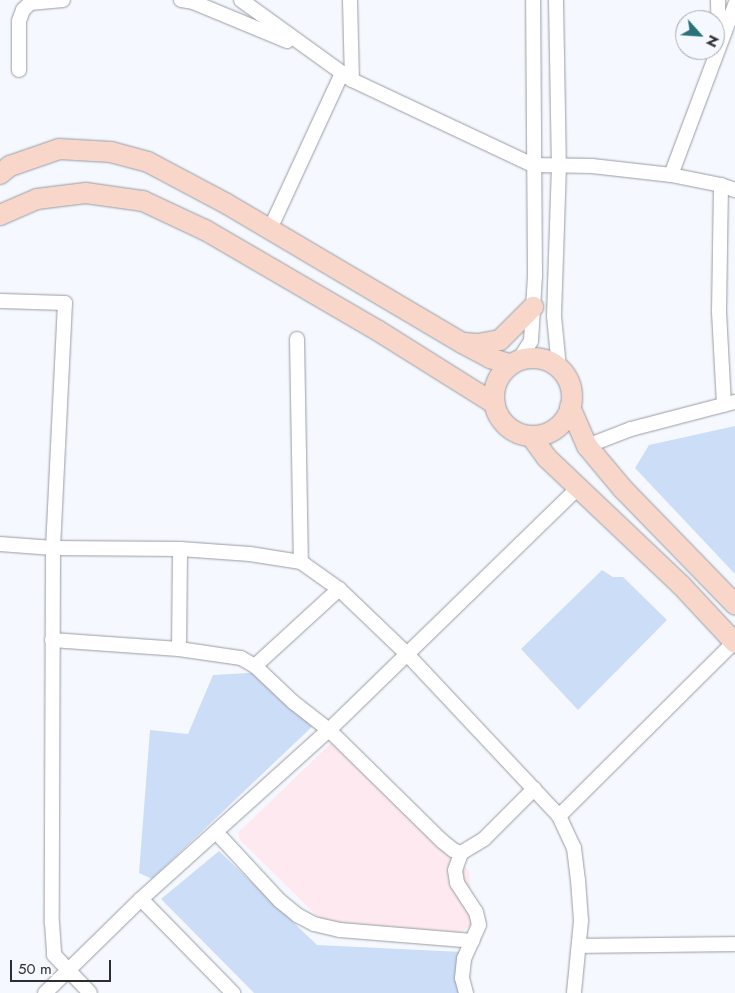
<!DOCTYPE html>
<style>
body{margin:0}
#map{position:relative;width:735px;height:993px;overflow:hidden;background:#f5f9ff;font-family:Jost,sans-serif}
div>[style]{position:absolute}
.education>*{inset:0;background:#fde9ef}
.green>*{inset:0;background:#ccddf7}
.roads{filter:drop-shadow(0 0 1px #989ca1) drop-shadow(0 0 1px #989ca1)}
.street>*{height:14px;margin:-7px;padding:0 7px;transform-origin:7px;border-radius:7px;background:#fff}
.secondary>*{height:20px;margin:-10px;padding:0 10px;transform-origin:10px;border-radius:10px;background:#f8d6ca}
.secondary>.ring{margin:-10px;padding:0;box-sizing:content-box;background:none;border:20px solid #f8d6ca;border-radius:50%}
span{translate:-50% -50%;white-space:nowrap;text-align:center;line-height:1.15;-webkit-text-stroke:4px #f5f9ff;paint-order:stroke}
.north{position:absolute;left:675px;top:10px;width:50px;height:50px;box-sizing:border-box;background:#f5f9ff;border:1px solid #a5a8ac;border-radius:50%;rotate:116deg;font-size:14px;font-weight:700;line-height:20px;text-align:center;color:#2d2e30}
.north::after{content:'';display:block;margin:auto;width:18px;height:22px;background:#287278;clip-path:polygon(50% 0,100% 100%,50% 72%,0 100%)}
.scale{position:absolute;left:10px;top:960px;width:101px;height:22px;box-sizing:border-box;border:2px solid #2d2e30;border-top:0;padding-left:6px;font-size:15px;line-height:18px;white-space:nowrap;color:#2d2e30;-webkit-text-stroke:4px #f5f9ff;paint-order:stroke}
</style>
<div id="map">
<div class="education">
<i style="clip-path:polygon(332px 742px,341px 745px,469px 871px,473px 924px,458px 935px,326px 925px,240px 840px,238px 833px)"></i>
</div>
<div class="green">
<i style="clip-path:polygon(735px 426px,735px 574px,635px 468px,649px 445px)"></i>
<i style="clip-path:polygon(602px 570px,613px 577px,623px 577px,667px 620px,578px 710px,521px 649px)"></i>
<i style="clip-path:polygon(263px 672px,317px 722px,152px 879px,139px 873px,150px 730px,188px 734px,213px 675px)"></i>
<i style="clip-path:polygon(219px 851px,317px 945px,463px 952px,464px 993px,254px 993px,161px 899px)"></i>
</div>
<div class="roads">
<div class="street">
<i style="left:181px;top:0;width:12px;rotate:9deg"></i>
<i style="left:193px;top:2px;width:102px;rotate:22.5deg"></i>
<i style="left:241px;top:0;width:137px;rotate:35.8deg"></i>
<i style="left:352px;top:80px;width:200px;rotate:25.2deg"></i>
<i style="left:533px;top:165px;width:59px;rotate:1deg"></i>
<i style="left:592px;top:166px;width:80px;rotate:6.5deg"></i>
<i style="left:671px;top:175px;width:51px;rotate:11.3deg"></i>
<i style="left:721px;top:185px;width:15px;rotate:20deg"></i>
<i style="left:350px;top:0;width:80px;rotate:88.6deg"></i>
<i style="left:556px;top:0;width:165px;rotate:89deg"></i>
<i style="left:559px;top:165px;width:151px;rotate:91.9deg"></i>
<i style="left:554px;top:316px;width:52px;rotate:84.5deg"></i>
<i style="left:718px;top:0;width:39px;rotate:89deg"></i>
<i style="left:19px;top:70px;width:49px;rotate:-90deg"></i>
<i style="left:19px;top:21px;width:12px;rotate:-70deg"></i>
<i style="left:23px;top:10px;width:10px;rotate:-45deg"></i>
<i style="left:30px;top:3px;width:33px;rotate:-5deg"></i>
<i style="left:671px;top:175px;width:182px;rotate:-69.4deg"></i>
<i style="left:721px;top:185px;width:127px;rotate:90.9deg"></i>
<i style="left:719px;top:312px;width:93px;rotate:86.9deg"></i>
<i style="left:270px;top:229px;width:172px;rotate:-65.2deg"></i>
<i style="left:0;top:301px;width:65px;rotate:1.8deg"></i>
<i style="left:65px;top:303px;width:245px;rotate:92.8deg"></i>
<i style="left:53px;top:548px;width:375px;rotate:90.2deg"></i>
<i style="left:52px;top:923px;width:32px;rotate:86deg"></i>
<i style="left:54px;top:955px;width:52px;rotate:46.5deg"></i>
<i style="left:297px;top:339px;width:223px;rotate:89deg"></i>
<i style="left:518px;top:361px;width:24px;rotate:-57deg"></i>
<i style="left:531px;top:341px;width:66px;rotate:-86.5deg"></i>
<i style="left:535px;top:275px;width:275px;rotate:-90.4deg"></i>
<i style="left:587px;top:446px;width:47px;rotate:-21.1deg"></i>
<i style="left:631px;top:429px;width:107px;rotate:-14.6deg"></i>
<i style="left:0;top:544px;width:53px;rotate:4.3deg"></i>
<i style="left:53px;top:548px;width:127px;rotate:0.5deg"></i>
<i style="left:180px;top:549px;width:70px;rotate:4.1deg"></i>
<i style="left:250px;top:554px;width:52px;rotate:8.9deg"></i>
<i style="left:301px;top:562px;width:47px;rotate:35.4deg"></i>
<i style="left:339px;top:589px;width:93px;rotate:43.7deg"></i>
<i style="left:406px;top:653px;width:224px;rotate:46.8deg"></i>
<i style="left:559px;top:816px;width:35px;rotate:65deg"></i>
<i style="left:574px;top:848px;width:32px;rotate:83deg"></i>
<i style="left:578px;top:880px;width:41px;rotate:85.8deg"></i>
<i style="left:581px;top:921px;width:72px;rotate:95.6deg"></i>
<i style="left:52px;top:640px;width:127px;rotate:4.1deg"></i>
<i style="left:179px;top:649px;width:63px;rotate:8.3deg"></i>
<i style="left:241px;top:658px;width:16px;rotate:30deg"></i>
<i style="left:255px;top:666px;width:52px;rotate:43.5deg"></i>
<i style="left:293px;top:702px;width:46px;rotate:37.9deg"></i>
<i style="left:329px;top:730px;width:158px;rotate:44.5deg"></i>
<i style="left:442px;top:841px;width:14px;rotate:39deg"></i>
<i style="left:453px;top:850px;width:9px;rotate:21deg"></i>
<i style="left:461px;top:853px;width:27px;rotate:-31deg"></i>
<i style="left:484px;top:839px;width:71px;rotate:-45deg"></i>
<i style="left:179px;top:649px;width:100px;rotate:-89.4deg"></i>
<i style="left:255px;top:666px;width:114px;rotate:-42.5deg"></i>
<i style="left:559px;top:816px;width:247px;rotate:-44.8deg"></i>
<i style="left:216px;top:832px;width:94px;rotate:47.2deg"></i>
<i style="left:280px;top:901px;width:22px;rotate:39deg"></i>
<i style="left:297px;top:915px;width:19px;rotate:28deg"></i>
<i style="left:314px;top:924px;width:27px;rotate:13deg"></i>
<i style="left:340px;top:930px;width:133px;rotate:4.7deg"></i>
<i style="left:461px;top:853px;width:18px;rotate:109deg"></i>
<i style="left:455px;top:870px;width:13px;rotate:81deg"></i>
<i style="left:457px;top:883px;width:35px;rotate:57deg"></i>
<i style="left:476px;top:912px;width:13px;rotate:77deg"></i>
<i style="left:479px;top:925px;width:37px;rotate:114deg"></i>
<i style="left:464px;top:959px;width:19px;rotate:96deg"></i>
<i style="left:462px;top:978px;width:16px;rotate:75deg"></i>
<i style="left:141px;top:899px;width:132px;rotate:45.6deg"></i>
<i style="left:580px;top:946px;width:155px;rotate:-0.7deg"></i>
<i style="left:45px;top:993px;width:134px;rotate:-44.4deg"></i>
<i style="left:141px;top:899px;width:253px;rotate:-42deg"></i>
<i style="left:329px;top:730px;width:347px;rotate:-44.2deg"></i>
</div>
<div class="secondary">
<i style="left:0;top:174px;width:13px;rotate:-39deg"></i>
<i style="left:10px;top:166px;width:52px;rotate:-19.1deg"></i>
<i style="left:59px;top:149px;width:52px;rotate:3.3deg"></i>
<i style="left:111px;top:152px;width:38px;rotate:15deg"></i>
<i style="left:148px;top:162px;width:89px;rotate:28deg"></i>
<i style="left:227px;top:204px;width:273px;rotate:30.6deg"></i>
<i style="left:462px;top:343px;width:32px;rotate:28deg"></i>
<i style="left:490px;top:358px;width:22px;rotate:18deg"></i>
<i style="left:0;top:215px;width:40px;rotate:-23.4deg"></i>
<i style="left:37px;top:199px;width:49px;rotate:-7deg"></i>
<i style="left:86px;top:193px;width:58px;rotate:8deg"></i>
<i style="left:143px;top:201px;width:68px;rotate:25.1deg"></i>
<i style="left:205px;top:230px;width:199px;rotate:30.2deg"></i>
<i style="left:377px;top:330px;width:139px;rotate:32.1deg"></i>
<i style="left:464px;top:343px;width:14px;rotate:4deg"></i>
<i style="left:478px;top:344px;width:22px;rotate:-10deg"></i>
<i style="left:500px;top:340px;width:47px;rotate:-45deg"></i>
<i class="ring" style="left:494px;top:358px;width:58px;height:58px"></i>
<i style="left:570px;top:407px;width:43px;rotate:66.4deg"></i>
<i style="left:587px;top:446px;width:56px;rotate:50.1deg"></i>
<i style="left:623px;top:489px;width:161px;rotate:45.8deg"></i>
<i style="left:531px;top:436px;width:27px;rotate:54deg"></i>
<i style="left:547px;top:458px;width:185px;rotate:43.5deg"></i>
<i style="left:681px;top:585px;width:79px;rotate:47deg"></i>
</div>
</div>
<div class="north">N</div>
<div class="scale">50 m</div>
</div>
